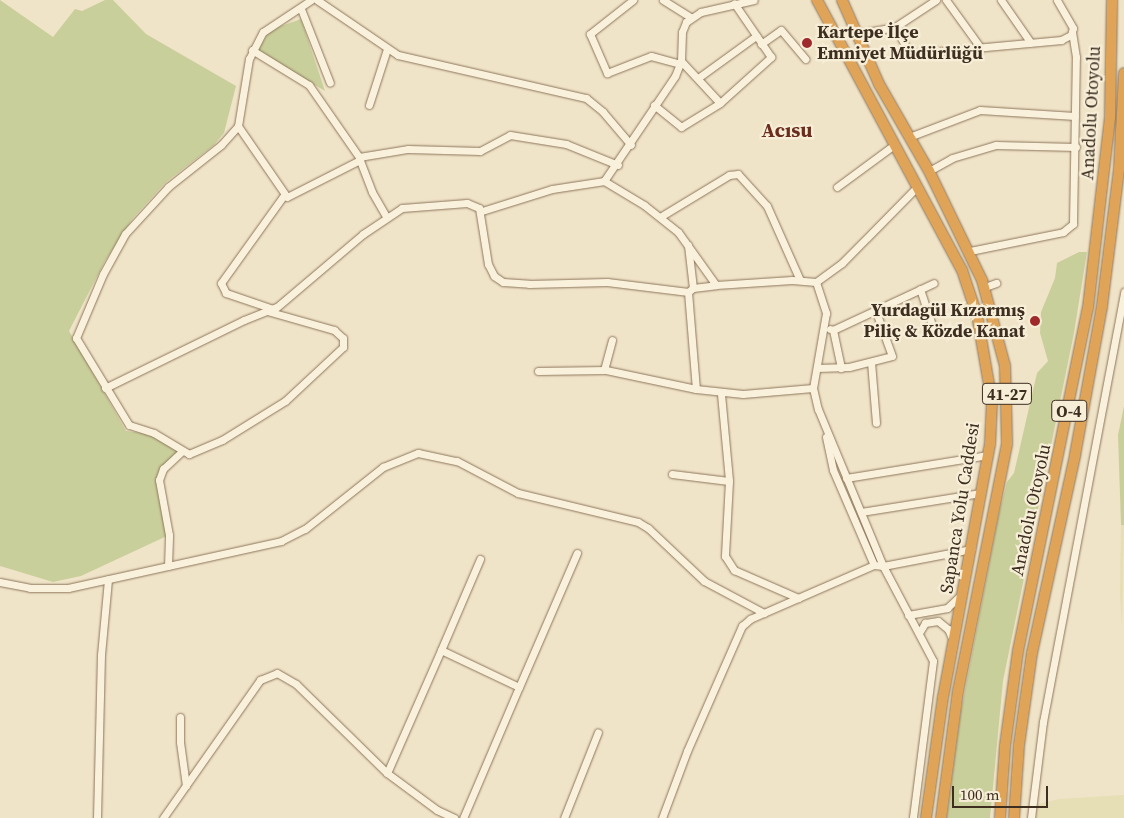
<!DOCTYPE html>
<meta charset="utf-8">
<style>
body{margin:0}
#map{position:relative;width:1124px;height:818px;overflow:hidden;background:#f0e4c8;font-family:"Source Serif 4",serif}
div>[style]{position:absolute}
.farmland>*{inset:0;background:#e6deb5}
.green>*{inset:0;background:#c9cf9b}
.roads{filter:drop-shadow(0 0 1px #8d765c) drop-shadow(0 0 1px #8d765c)}
.minor>*{height:7px;margin:-3.5px;padding:0 3.5px;transform-origin:3.5px;border-radius:3.5px;background:#faf1dc}
.highway>*{height:10px;margin:-5px;padding:0 5px;transform-origin:5px;border-radius:5px;background:#e0a458}
.dots>*{width:14px;height:14px;translate:-50% -50%;box-sizing:border-box;border:2px solid #f7eed8;border-radius:50%}
span{translate:-50% -50%;white-space:nowrap;text-align:center;line-height:1.15;-webkit-text-stroke:4.5px #f7eed8;paint-order:stroke}
.shield-label span{padding:1px 4px;background:#f7eed8;border:1px solid;border-radius:4px;-webkit-text-stroke-width:0}
.shield-label{font-size:16px;color:#3d2e20;font-weight:700}
.poi-label{font-size:18px;color:#3d2e20;font-weight:700}
.left{translate:0 -50%;text-align:left}
.right{translate:-100% -50%;text-align:right}
.street-label{font-size:18px;color:#3d2e20}
.quarter-label{font-size:20px;color:#6b2e1e;font-weight:700}
.scale{position:absolute;left:952px;top:786px;width:96px;height:22px;box-sizing:border-box;border:2px solid #3d2e20;border-top:0;padding-left:6px;font-size:15px;line-height:18px;white-space:nowrap;color:#3d2e20;-webkit-text-stroke:4px #f7eed8;paint-order:stroke}
</style>
<div id="map">
<div class="farmland">
<i style="clip-path:polygon(1121px 525px,1124px 525px,1122px 629px,1120px 593px)"></i>
<i style="clip-path:polygon(1124px 795px,1124px 818px,1034px 818px,1034px 805px,1059px 799px)"></i>
</div>
<div class="green">
<i style="clip-path:polygon(0 0,53px 37px,75px 9px,82px 11px,105px 0,113px 0,146px 34px,236px 86px,224px 133px,214px 145px,166px 182px,133px 218px,105px 261px,69px 331px,126px 431px,152px 434px,174px 446px,179px 454px,160px 474px,169px 535px,81px 576px,53px 582px,0 566px)"></i>
<i style="clip-path:polygon(301px 19px,325px 91px,257px 51px,270px 30px)"></i>
<i style="clip-path:polygon(1079px 252px,1087px 252px,1074px 333px,1003px 681px,990px 818px,947px 818px,961px 711px,999px 514px,1007px 482px,1014px 473px,1037px 373px,1048px 361px,1040px 333px,1041px 312px,1055px 278px,1057px 263px)"></i>
<i style="clip-path:polygon(1124px 406px,1124px 525px,1121px 525px,1118px 435px)"></i>
</div>
<div class="roads">
<div class="minor">
<i style="left:317px;top:0;width:98px;rotate:34.2deg"></i>
<i style="left:398px;top:55px;width:193px;rotate:12.9deg"></i>
<i style="left:586px;top:98px;width:22px;rotate:39deg"></i>
<i style="left:603px;top:112px;width:43px;rotate:49.7deg"></i>
<i style="left:633px;top:0;width:55px;rotate:141.7deg"></i>
<i style="left:590px;top:34px;width:43px;rotate:66.4deg"></i>
<i style="left:607px;top:73px;width:47px;rotate:-21.1deg"></i>
<i style="left:651px;top:56px;width:30px;rotate:15deg"></i>
<i style="left:663px;top:0;width:32px;rotate:32deg"></i>
<i style="left:946px;top:0;width:58px;rotate:54.1deg"></i>
<i style="left:1001px;top:0;width:52px;rotate:55.1deg"></i>
<i style="left:301px;top:9px;width:79px;rotate:68.6deg"></i>
<i style="left:895px;top:27px;width:31px;rotate:61deg"></i>
<i style="left:910px;top:54px;width:152px;rotate:-5.3deg"></i>
<i style="left:1061px;top:40px;width:11px;rotate:-27deg"></i>
<i style="left:1071px;top:35px;width:7px;rotate:-74deg"></i>
<i style="left:1073px;top:28px;width:32px;rotate:-120deg"></i>
<i style="left:856px;top:34px;width:40px;rotate:-10deg"></i>
<i style="left:895px;top:27px;width:49px;rotate:-33.4deg"></i>
<i style="left:761px;top:44px;width:24px;rotate:-35deg"></i>
<i style="left:781px;top:30px;width:38px;rotate:50deg"></i>
<i style="left:252px;top:50px;width:67px;rotate:31.6deg"></i>
<i style="left:309px;top:85px;width:88px;rotate:55.2deg"></i>
<i style="left:359px;top:157px;width:50px;rotate:-9.3deg"></i>
<i style="left:408px;top:149px;width:72px;rotate:1.6deg"></i>
<i style="left:480px;top:151px;width:34px;rotate:-28deg"></i>
<i style="left:510px;top:135px;width:57px;rotate:9.1deg"></i>
<i style="left:566px;top:144px;width:56px;rotate:22deg"></i>
<i style="left:681px;top:61px;width:57px;rotate:47.1deg"></i>
<i style="left:720px;top:103px;width:69px;rotate:-42deg"></i>
<i style="left:771px;top:57px;width:65px;rotate:-124.4deg"></i>
<i style="left:698px;top:78px;width:72px;rotate:-35.9deg"></i>
<i style="left:369px;top:105px;width:59px;rotate:-72.2deg"></i>
<i style="left:654px;top:105px;width:35px;rotate:39deg"></i>
<i style="left:681px;top:127px;width:46px;rotate:-31.6deg"></i>
<i style="left:238px;top:126px;width:86px;rotate:55.4deg"></i>
<i style="left:287px;top:197px;width:82px;rotate:-26.9deg"></i>
<i style="left:909px;top:137px;width:76px;rotate:-20.8deg"></i>
<i style="left:980px;top:110px;width:95px;rotate:3.6deg"></i>
<i style="left:359px;top:158px;width:36px;rotate:69deg"></i>
<i style="left:372px;top:192px;width:28px;rotate:60deg"></i>
<i style="left:929px;top:171px;width:26px;rotate:-29deg"></i>
<i style="left:952px;top:158px;width:46px;rotate:-16.5deg"></i>
<i style="left:996px;top:145px;width:80px;rotate:1.4deg"></i>
<i style="left:837px;top:187px;width:71px;rotate:-36.4deg"></i>
<i style="left:482px;top:211px;width:73px;rotate:-17.4deg"></i>
<i style="left:552px;top:189px;width:53px;rotate:-8.7deg"></i>
<i style="left:660px;top:217px;width:81px;rotate:-31.3deg"></i>
<i style="left:729px;top:175px;width:9px;rotate:-6deg"></i>
<i style="left:738px;top:174px;width:43px;rotate:47.8deg"></i>
<i style="left:767px;top:206px;width:81px;rotate:66deg"></i>
<i style="left:688px;top:245px;width:43px;rotate:83.4deg"></i>
<i style="left:970px;top:251px;width:95px;rotate:-11.5deg"></i>
<i style="left:1063px;top:232px;width:13px;rotate:-39deg"></i>
<i style="left:1073px;top:224px;width:167px;rotate:-89deg"></i>
<i style="left:1076px;top:57px;width:25px;rotate:-99deg"></i>
<i style="left:816px;top:282px;width:33px;rotate:72deg"></i>
<i style="left:826px;top:313px;width:76px;rotate:99.8deg"></i>
<i style="left:813px;top:388px;width:22px;rotate:77deg"></i>
<i style="left:818px;top:409px;width:170px;rotate:67.5deg"></i>
<i style="left:883px;top:566px;width:107px;rotate:62.2deg"></i>
<i style="left:933px;top:661px;width:158px;rotate:97.3deg"></i>
<i style="left:716px;top:285px;width:65px;rotate:-125.6deg"></i>
<i style="left:678px;top:232px;width:43px;rotate:-141.5deg"></i>
<i style="left:644px;top:205px;width:47px;rotate:-149deg"></i>
<i style="left:604px;top:181px;width:127px;rotate:-55.9deg"></i>
<i style="left:675px;top:76px;width:16px;rotate:-68deg"></i>
<i style="left:681px;top:61px;width:29px;rotate:-88deg"></i>
<i style="left:682px;top:32px;width:11px;rotate:-68deg"></i>
<i style="left:686px;top:22px;width:18px;rotate:-34deg"></i>
<i style="left:701px;top:12px;width:54px;rotate:-12.8deg"></i>
<i style="left:985px;top:287px;width:12px;rotate:-20deg"></i>
<i style="left:920px;top:289px;width:41px;rotate:71.6deg"></i>
<i style="left:688px;top:292px;width:97px;rotate:85.3deg"></i>
<i style="left:696px;top:389px;width:47px;rotate:6.1deg"></i>
<i style="left:743px;top:394px;width:70px;rotate:-4.9deg"></i>
<i style="left:273px;top:309px;width:50px;rotate:-161.2deg"></i>
<i style="left:226px;top:293px;width:11px;rotate:-117deg"></i>
<i style="left:221px;top:283px;width:108px;rotate:-54.4deg"></i>
<i style="left:267px;top:311px;width:70px;rotate:15.8deg"></i>
<i style="left:334px;top:330px;width:12px;rotate:42deg"></i>
<i style="left:343px;top:338px;width:9px;rotate:90deg"></i>
<i style="left:343px;top:347px;width:79px;rotate:137deg"></i>
<i style="left:285px;top:401px;width:74px;rotate:148.2deg"></i>
<i style="left:222px;top:440px;width:36px;rotate:157deg"></i>
<i style="left:189px;top:454px;width:41px;rotate:-149deg"></i>
<i style="left:154px;top:433px;width:26px;rotate:-162deg"></i>
<i style="left:129px;top:425px;width:102px;rotate:-121.3deg"></i>
<i style="left:76px;top:338px;width:69px;rotate:-67.1deg"></i>
<i style="left:103px;top:274px;width:46px;rotate:-61.2deg"></i>
<i style="left:125px;top:234px;width:64px;rotate:-47.5deg"></i>
<i style="left:168px;top:187px;width:68px;rotate:-38.4deg"></i>
<i style="left:221px;top:145px;width:25px;rotate:-48deg"></i>
<i style="left:238px;top:126px;width:68px;rotate:-80.7deg"></i>
<i style="left:249px;top:59px;width:30px;rotate:-63deg"></i>
<i style="left:263px;top:32px;width:58px;rotate:-33.7deg"></i>
<i style="left:830px;top:329px;width:3px;rotate:18deg"></i>
<i style="left:833px;top:330px;width:39px;rotate:78deg"></i>
<i style="left:833px;top:330px;width:111px;rotate:-25deg"></i>
<i style="left:871px;top:362px;width:61px;rotate:85.3deg"></i>
<i style="left:817px;top:368px;width:32px;rotate:-2deg"></i>
<i style="left:849px;top:367px;width:44px;rotate:-14.3deg"></i>
<i style="left:892px;top:356px;width:50px;rotate:-109.9deg"></i>
<i style="left:604px;top:370px;width:31px;rotate:-75deg"></i>
<i style="left:538px;top:371px;width:68px;rotate:-0.8deg"></i>
<i style="left:606px;top:370px;width:92px;rotate:11.9deg"></i>
<i style="left:105px;top:388px;width:155px;rotate:-26.1deg"></i>
<i style="left:244px;top:320px;width:35px;rotate:-22deg"></i>
<i style="left:277px;top:307px;width:113px;rotate:-40.3deg"></i>
<i style="left:363px;top:234px;width:47px;rotate:-33.7deg"></i>
<i style="left:402px;top:208px;width:65px;rotate:-4.4deg"></i>
<i style="left:467px;top:203px;width:13px;rotate:23deg"></i>
<i style="left:479px;top:208px;width:57px;rotate:80.9deg"></i>
<i style="left:488px;top:264px;width:13px;rotate:63deg"></i>
<i style="left:494px;top:276px;width:11px;rotate:34deg"></i>
<i style="left:503px;top:282px;width:26px;rotate:4deg"></i>
<i style="left:529px;top:284px;width:78px;rotate:-1.5deg"></i>
<i style="left:607px;top:282px;width:82px;rotate:7deg"></i>
<i style="left:688px;top:292px;width:6px;rotate:-39deg"></i>
<i style="left:693px;top:288px;width:23px;rotate:-7deg"></i>
<i style="left:716px;top:285px;width:76px;rotate:-3.8deg"></i>
<i style="left:792px;top:280px;width:24px;rotate:5deg"></i>
<i style="left:816px;top:282px;width:32px;rotate:-36deg"></i>
<i style="left:842px;top:263px;width:107px;rotate:-45.4deg"></i>
<i style="left:721px;top:394px;width:87px;rotate:84.7deg"></i>
<i style="left:729px;top:481px;width:75px;rotate:93.1deg"></i>
<i style="left:725px;top:556px;width:17px;rotate:57deg"></i>
<i style="left:734px;top:570px;width:70px;rotate:23.6deg"></i>
<i style="left:798px;top:598px;width:83px;rotate:-23.5deg"></i>
<i style="left:874px;top:565px;width:9px;rotate:6deg"></i>
<i style="left:883px;top:566px;width:90px;rotate:-10.9deg"></i>
<i style="left:826px;top:437px;width:34px;rotate:78deg"></i>
<i style="left:833px;top:470px;width:103px;rotate:66.7deg"></i>
<i style="left:672px;top:474px;width:57px;rotate:7deg"></i>
<i style="left:846px;top:478px;width:144px;rotate:-9.2deg"></i>
<i style="left:861px;top:512px;width:121px;rotate:-9deg"></i>
<i style="left:168px;top:566px;width:31px;rotate:-88deg"></i>
<i style="left:169px;top:535px;width:56px;rotate:-100.3deg"></i>
<i style="left:159px;top:480px;width:12px;rotate:-70deg"></i>
<i style="left:163px;top:469px;width:26px;rotate:-43deg"></i>
<i style="left:0;top:582px;width:31px;rotate:11deg"></i>
<i style="left:30px;top:588px;width:38px"></i>
<i style="left:68px;top:588px;width:218px;rotate:-12.4deg"></i>
<i style="left:281px;top:541px;width:27px;rotate:-27deg"></i>
<i style="left:305px;top:529px;width:100px;rotate:-38.5deg"></i>
<i style="left:383px;top:467px;width:38px;rotate:-22deg"></i>
<i style="left:418px;top:453px;width:40px;rotate:12deg"></i>
<i style="left:457px;top:461px;width:69px;rotate:27.7deg"></i>
<i style="left:518px;top:493px;width:123px;rotate:13.6deg"></i>
<i style="left:638px;top:522px;width:12px;rotate:31deg"></i>
<i style="left:648px;top:528px;width:77px;rotate:43.4deg"></i>
<i style="left:704px;top:581px;width:68px;rotate:28.1deg"></i>
<i style="left:908px;top:615px;width:40px;rotate:-10deg"></i>
<i style="left:947px;top:608px;width:19px;rotate:-43deg"></i>
<i style="left:919px;top:633px;width:12px;rotate:-59deg"></i>
<i style="left:925px;top:623px;width:13px;rotate:-9deg"></i>
<i style="left:938px;top:621px;width:13px;rotate:39deg"></i>
<i style="left:948px;top:629px;width:12px;rotate:66deg"></i>
<i style="left:441px;top:650px;width:99px;rotate:-66.8deg"></i>
<i style="left:519px;top:687px;width:146px;rotate:-66.6deg"></i>
<i style="left:180px;top:717px;width:25px;rotate:90deg"></i>
<i style="left:180px;top:742px;width:44px;rotate:82.2deg"></i>
<i style="left:387px;top:773px;width:134px;rotate:-66.3deg"></i>
<i style="left:441px;top:650px;width:86px;rotate:25.4deg"></i>
<i style="left:519px;top:687px;width:142px;rotate:113.1deg"></i>
<i style="left:97px;top:818px;width:163px;rotate:-88.6deg"></i>
<i style="left:101px;top:655px;width:76px;rotate:-84.7deg"></i>
<i style="left:163px;top:818px;width:169px;rotate:-54.9deg"></i>
<i style="left:260px;top:680px;width:18px;rotate:-22deg"></i>
<i style="left:277px;top:673px;width:22px;rotate:30deg"></i>
<i style="left:296px;top:684px;width:127px;rotate:44.4deg"></i>
<i style="left:387px;top:773px;width:62px;rotate:36.5deg"></i>
<i style="left:437px;top:810px;width:19px;rotate:25deg"></i>
<i style="left:564px;top:818px;width:92px;rotate:-68.4deg"></i>
<i style="left:662px;top:818px;width:72px;rotate:-69.5deg"></i>
<i style="left:687px;top:751px;width:137px;rotate:-66.3deg"></i>
<i style="left:742px;top:626px;width:11px;rotate:-41deg"></i>
<i style="left:750px;top:619px;width:52px;rotate:-23.6deg"></i>
<i style="left:1031px;top:818px;width:97px;rotate:-82.9deg"></i>
<i style="left:1043px;top:722px;width:438px;rotate:-79.3deg"></i>
</div>
<div class="highway">
<i style="left:817px;top:0;width:306px;rotate:61.8deg"></i>
<i style="left:962px;top:270px;width:47px;rotate:71.6deg"></i>
<i style="left:977px;top:315px;width:88px;rotate:80.2deg"></i>
<i style="left:992px;top:402px;width:42px;rotate:92.7deg"></i>
<i style="left:990px;top:444px;width:257px;rotate:100.5deg"></i>
<i style="left:943px;top:697px;width:122px;rotate:98deg"></i>
<i style="left:842px;top:0;width:92px;rotate:66.2deg"></i>
<i style="left:879px;top:84px;width:100px;rotate:60.1deg"></i>
<i style="left:929px;top:171px;width:121px;rotate:64.1deg"></i>
<i style="left:982px;top:280px;width:89px;rotate:75deg"></i>
<i style="left:1005px;top:366px;width:78px;rotate:88.5deg"></i>
<i style="left:1007px;top:444px;width:252px;rotate:101.2deg"></i>
<i style="left:958px;top:691px;width:128px;rotate:97.6deg"></i>
<i style="left:1000px;top:818px;width:72px;rotate:-86deg"></i>
<i style="left:1005px;top:746px;width:96px;rotate:-82.2deg"></i>
<i style="left:1018px;top:651px;width:350px;rotate:-78.5deg"></i>
<i style="left:1088px;top:308px;width:192px;rotate:-83.4deg"></i>
<i style="left:1110px;top:117px;width:117px;rotate:-89deg"></i>
<i style="left:1014px;top:818px;width:73px;rotate:-86.1deg"></i>
<i style="left:1019px;top:745px;width:93px;rotate:-82deg"></i>
<i style="left:1032px;top:653px;width:203px;rotate:-77.7deg"></i>
<i style="left:1075px;top:455px;width:151px;rotate:-79.7deg"></i>
<i style="left:1102px;top:306px;width:137px;rotate:-82.9deg"></i>
<i style="left:1119px;top:170px;width:97px;rotate:-87deg"></i>
</div>
</div>
<div class="dots">
<i style="left:807px;top:43px;background:#9e2a2b"></i>
<i style="left:1035px;top:321px;background:#9e2a2b"></i>
</div>
<div class="shield-label">
<span style="left:1007px;top:394px">41-27</span>
<span style="left:1069px;top:411px">O-4</span>
</div>
<div class="poi-label">
<span class="left" style="left:817px;top:43px">Kartepe İlçe<br>Emniyet Müdürlüğü</span>
<span class="right" style="left:1025px;top:321px">Yurdagül Kızarmış<br>Piliç &amp; Közde Kanat</span>
</div>
<div class="street-label">
<span style="left:1091px;top:113px;rotate:-87deg">Anadolu Otoyolu</span>
<span style="left:960px;top:508px;rotate:-81deg">Sapanca Yolu Caddesi</span>
<span style="left:1031px;top:510px;rotate:-78deg">Anadolu Otoyolu</span>
</div>
<div class="quarter-label">
<span style="left:787px;top:130px">Acısu</span>
</div>
<div class="scale">100 m</div>
</div>
